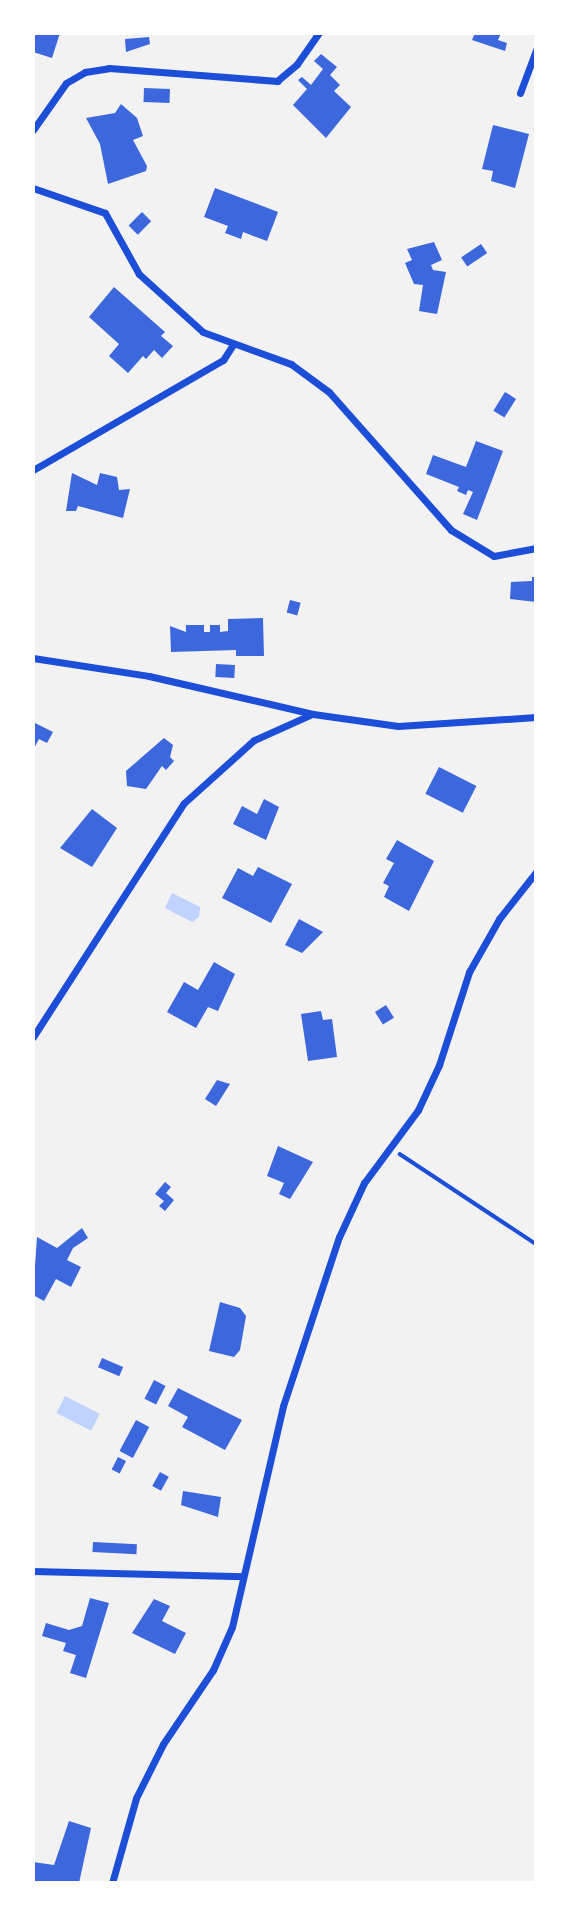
<!DOCTYPE html>
<style>
body{margin:0}
#map{position:relative;width:569px;height:1916px;overflow:hidden;background:#f2f2f2;font-family:"DM Sans",sans-serif}
div>[style]{position:absolute}
.water>*{inset:0;background:#bfd3fe;transform-origin:0 0}
.building>*{inset:0;background:#3d67dc;transform-origin:0 0}
.path>*{height:3.5px;margin:-1.75px;padding:0 1.75px;transform-origin:1.75px;border-radius:1.75px;background:#1d4ed8}
.minor>*{height:7px;margin:-3.5px;padding:0 3.5px;transform-origin:3.5px;border-radius:3.5px;background:#1d4ed8}
span{translate:-50% -50%;white-space:nowrap;text-align:center;line-height:1.15;-webkit-text-stroke:7px #fff;paint-order:stroke}
.frame{position:absolute;inset:0;border:35px solid #fff;pointer-events:none}
</style>
<div id="map">
<div class="water">
<i style="clip-path:polygon(172px 893px,200px 907px,199px 917px,192px 922px,165px 908px)"></i>
<i style="left:65px;top:1396px;width:39px;height:19px;rotate:27deg"></i>
</div>
<div class="building">
<i style="clip-path:polygon(33px 33px,60px 33px,52px 58px,33px 52px)"></i>
<i style="clip-path:polygon(475px 33px,501px 33px,498px 40px,507px 43px,505px 51px,472px 40px)"></i>
<i style="clip-path:polygon(149px 37px,150px 44px,126px 52px,125px 39px)"></i>
<i style="clip-path:polygon(321px 54px,337px 67px,330px 75px,340px 85px,334px 91px,351px 107px,326px 138px,293px 105px,307px 89px,298px 80px,302px 77px,311px 85px,323px 69px,314px 61px)"></i>
<i style="left:144px;top:88px;width:26px;height:14px;rotate:2deg"></i>
<i style="clip-path:polygon(121px 104px,137px 118px,143px 136px,133px 140px,147px 166px,146px 171px,108px 184px,100px 144px,86px 118px,115px 113px)"></i>
<i style="clip-path:polygon(493px 125px,529px 134px,515px 188px,491px 181px,493px 171px,482px 169px)"></i>
<i style="clip-path:polygon(215px 188px,278px 212px,267px 241px,243px 232px,241px 239px,225px 233px,228px 226px,204px 217px)"></i>
<i style="left:142px;top:212px;width:13px;height:19px;rotate:45deg"></i>
<i style="clip-path:polygon(434px 242px,442px 260px,431px 265px,433px 270px,446px 272px,437px 314px,419px 311px,423px 285px,414px 284px,405px 263px,412px 260px,407px 249px)"></i>
<i style="left:481px;top:244px;width:11px;height:24px;rotate:56deg"></i>
<i style="clip-path:polygon(114px 287px,165px 332px,161px 336px,173px 346px,162px 358px,154px 350px,146px 359px,143px 356px,128px 373px,109px 356px,119px 344px,89px 317px)"></i>
<i style="left:505px;top:392px;width:13px;height:22px;rotate:32deg"></i>
<i style="clip-path:polygon(476px 441px,503px 451px,477px 520px,463px 514px,473px 492px,468px 490px,466px 495px,457px 491px,459px 487px,426px 474px,433px 455px,466px 467px)"></i>
<i style="clip-path:polygon(72px 473px,97px 485px,100px 473px,117px 477px,119px 490px,130px 489px,123px 518px,78px 506px,76px 511px,66px 511px)"></i>
<i style="clip-path:polygon(532px 577px,536px 577px,536px 602px,510px 599px,511px 582px,532px 581px)"></i>
<i style="left:290px;top:600px;width:11px;height:13px;rotate:15deg"></i>
<i style="clip-path:polygon(263px 618px,264px 656px,236px 656px,236px 650px,171px 652px,170px 626px,186px 632px,186px 625px,204px 625px,204px 632px,210px 632px,210px 625px,220px 625px,220px 632px,228px 631px,228px 619px)"></i>
<i style="left:216px;top:664px;width:19px;height:13px;rotate:3deg"></i>
<i style="clip-path:polygon(33px 722px,53px 732px,47px 743px,39px 739px,33px 750px)"></i>
<i style="clip-path:polygon(164px 738px,173px 745px,170px 757px,174px 761px,166px 770px,162px 766px,146px 789px,127px 786px,126px 771px)"></i>
<i style="left:439px;top:767px;width:42px;height:30px;rotate:27deg"></i>
<i style="clip-path:polygon(264px 799px,279px 807px,266px 840px,233px 824px,242px 806px,257px 814px)"></i>
<i style="clip-path:polygon(92px 809px,117px 828px,92px 867px,60px 848px)"></i>
<i style="clip-path:polygon(397px 840px,434px 861px,409px 911px,384px 897px,389px 886px,383px 883px,394px 863px,386px 859px)"></i>
<i style="clip-path:polygon(258px 867px,292px 884px,271px 923px,222px 898px,238px 868px,253px 876px)"></i>
<i style="clip-path:polygon(299px 919px,323px 932px,302px 953px,285px 945px)"></i>
<i style="clip-path:polygon(214px 962px,235px 974px,218px 1011px,208px 1007px,196px 1028px,167px 1012px,184px 982px,198px 990px)"></i>
<i style="left:386px;top:1005px;width:15px;height:13px;rotate:58deg"></i>
<i style="clip-path:polygon(321px 1011px,323px 1020px,332px 1019px,337px 1057px,308px 1061px,301px 1014px)"></i>
<i style="clip-path:polygon(217px 1080px,230px 1084px,216px 1106px,205px 1099px)"></i>
<i style="clip-path:polygon(278px 1146px,313px 1162px,290px 1199px,279px 1194px,284px 1183px,267px 1176px)"></i>
<i style="clip-path:polygon(165px 1182px,171px 1187px,166px 1193px,174px 1200px,165px 1211px,159px 1206px,164px 1201px,155px 1194px)"></i>
<i style="clip-path:polygon(82px 1228px,88px 1238px,73px 1248px,67px 1260px,81px 1267px,71px 1287px,56px 1279px,44px 1301px,33px 1295px,37px 1237px,57px 1248px)"></i>
<i style="clip-path:polygon(220px 1302px,240px 1308px,246px 1316px,240px 1350px,234px 1357px,209px 1351px)"></i>
<i style="left:102px;top:1358px;width:23px;height:10px;rotate:23deg"></i>
<i style="left:154px;top:1380px;width:13px;height:21px;rotate:27deg"></i>
<i style="clip-path:polygon(178px 1388px,242px 1420px,225px 1450px,182px 1427px,188px 1417px,168px 1406px)"></i>
<i style="left:136px;top:1420px;width:15px;height:35px;rotate:28deg"></i>
<i style="left:118px;top:1457px;width:9px;height:14px;rotate:27deg"></i>
<i style="left:160px;top:1472px;width:10px;height:16px;rotate:29deg"></i>
<i style="clip-path:polygon(183px 1491px,221px 1497px,218px 1517px,181px 1505px)"></i>
<i style="left:93px;top:1542px;width:44px;height:10px;rotate:3deg"></i>
<i style="clip-path:polygon(90px 1598px,109px 1603px,86px 1678px,70px 1673px,76px 1655px,63px 1651px,66px 1643px,42px 1636px,46px 1623px,69px 1630px,82px 1626px)"></i>
<i style="clip-path:polygon(154px 1599px,170px 1606px,162px 1621px,186px 1633px,175px 1654px,132px 1633px)"></i>
<i style="clip-path:polygon(69px 1821px,91px 1828px,79px 1883px,33px 1883px,33px 1862px,54px 1865px)"></i>
</div>
<div class="path">
<i style="left:400px;top:1154px;width:163px;rotate:33.5deg"></i>
</div>
<div class="minor">
<i style="left:520px;top:93px;width:46px;rotate:-69.6deg"></i>
<i style="left:33px;top:130px;width:57px;rotate:-54.9deg"></i>
<i style="left:66px;top:83px;width:22px;rotate:-30deg"></i>
<i style="left:85px;top:72px;width:24px;rotate:-9deg"></i>
<i style="left:109px;top:68px;width:169px;rotate:4.4deg"></i>
<i style="left:277px;top:81px;width:26px;rotate:-40deg"></i>
<i style="left:297px;top:64px;width:38px;rotate:-55deg"></i>
<i style="left:33px;top:188px;width:76px;rotate:19.1deg"></i>
<i style="left:105px;top:213px;width:70px;rotate:60.9deg"></i>
<i style="left:139px;top:274px;width:86px;rotate:42.2deg"></i>
<i style="left:203px;top:332px;width:94px;rotate:20deg"></i>
<i style="left:291px;top:364px;width:47px;rotate:36.4deg"></i>
<i style="left:329px;top:392px;width:184px;rotate:48.5deg"></i>
<i style="left:451px;top:530px;width:50px;rotate:31.2deg"></i>
<i style="left:494px;top:556px;width:43px;rotate:-10.8deg"></i>
<i style="left:33px;top:470px;width:220px;rotate:-30.1deg"></i>
<i style="left:223px;top:360px;width:17px;rotate:-57deg"></i>
<i style="left:33px;top:658px;width:117px;rotate:8.8deg"></i>
<i style="left:149px;top:676px;width:168px;rotate:13deg"></i>
<i style="left:313px;top:714px;width:86px;rotate:8deg"></i>
<i style="left:398px;top:726px;width:138px;rotate:-3.7deg"></i>
<i style="left:33px;top:1037px;width:278px;rotate:-57.2deg"></i>
<i style="left:184px;top:803px;width:94px;rotate:-42deg"></i>
<i style="left:254px;top:740px;width:64px;rotate:-24.1deg"></i>
<i style="left:33px;top:1571px;width:210px;rotate:1.4deg"></i>
<i style="left:112px;top:1883px;width:88px;rotate:-74.2deg"></i>
<i style="left:136px;top:1798px;width:60px;rotate:-63.4deg"></i>
<i style="left:163px;top:1744px;width:89px;rotate:-56deg"></i>
<i style="left:213px;top:1670px;width:47px;rotate:-66.2deg"></i>
<i style="left:232px;top:1627px;width:227px;rotate:-77deg"></i>
<i style="left:283px;top:1406px;width:178px;rotate:-71.7deg"></i>
<i style="left:339px;top:1237px;width:60px;rotate:-65.2deg"></i>
<i style="left:364px;top:1183px;width:91px;rotate:-53.5deg"></i>
<i style="left:418px;top:1110px;width:50px;rotate:-65deg"></i>
<i style="left:439px;top:1065px;width:98px;rotate:-72.1deg"></i>
<i style="left:469px;top:972px;width:61px;rotate:-60.5deg"></i>
<i style="left:499px;top:919px;width:60px;rotate:-51.8deg"></i>
</div>
<div class="frame"></div>
</div>
